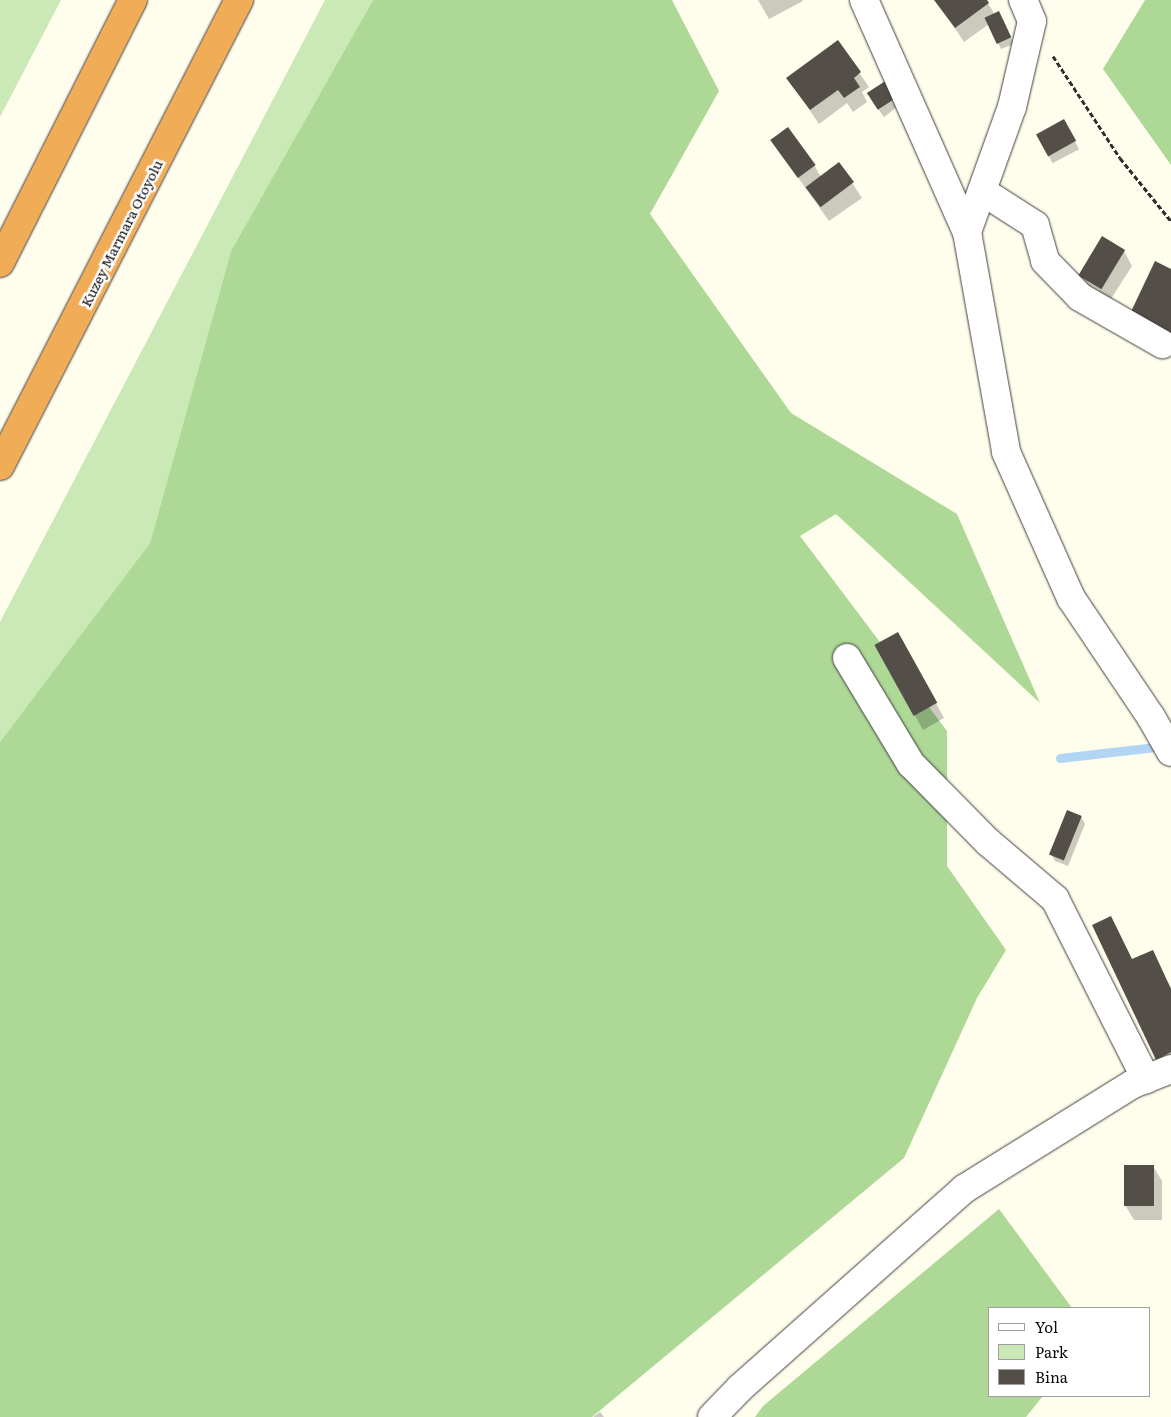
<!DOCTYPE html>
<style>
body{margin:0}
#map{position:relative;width:1171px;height:1417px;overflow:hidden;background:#fffdec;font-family:Literata,serif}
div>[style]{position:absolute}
.green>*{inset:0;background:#cbe8b7}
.forest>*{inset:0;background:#add896}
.shadow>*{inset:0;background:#0003;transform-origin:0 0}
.stream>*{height:9px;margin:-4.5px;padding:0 4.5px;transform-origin:4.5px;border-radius:4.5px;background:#b2d5f4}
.building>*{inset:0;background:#544e49;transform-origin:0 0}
.path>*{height:3px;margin-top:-1.5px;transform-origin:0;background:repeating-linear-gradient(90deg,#2e2e2e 0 5px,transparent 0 7.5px)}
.roads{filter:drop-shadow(0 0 1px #3f3f3f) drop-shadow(0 0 1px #3f3f3f)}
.minor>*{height:28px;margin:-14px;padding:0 14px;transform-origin:14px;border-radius:14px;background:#fff}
.tertiary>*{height:28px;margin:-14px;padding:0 14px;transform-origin:14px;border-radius:14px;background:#fff}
.motorway>*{height:28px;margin:-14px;padding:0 14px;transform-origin:14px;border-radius:14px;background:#f1ac57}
span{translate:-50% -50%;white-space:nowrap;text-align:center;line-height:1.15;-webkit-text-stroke:5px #fff;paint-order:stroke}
.street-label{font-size:14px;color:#0c0c0c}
.legend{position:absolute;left:988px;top:1307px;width:162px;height:90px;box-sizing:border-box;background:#fff;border:1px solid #9e9e9e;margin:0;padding:6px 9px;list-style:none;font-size:15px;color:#0c0c0c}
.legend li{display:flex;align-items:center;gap:10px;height:25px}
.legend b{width:25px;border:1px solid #9e9e9e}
</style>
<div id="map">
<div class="green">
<i style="clip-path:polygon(0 0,61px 0,0 117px)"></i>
<i style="clip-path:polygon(325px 0,373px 0,231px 251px,150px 543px,0 742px,0 622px)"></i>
</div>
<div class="forest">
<i style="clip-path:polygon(373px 0,672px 0,719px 91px,650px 214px,791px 413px,957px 514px,1040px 703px,836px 514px,800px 536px,947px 731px,947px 866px,1006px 950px,977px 998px,904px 1158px,592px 1417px,0 1417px,0 742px,150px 543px,231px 251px)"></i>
<i style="clip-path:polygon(1145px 0,1171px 0,1171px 165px,1103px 69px)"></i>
<i style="clip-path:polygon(999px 1209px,1072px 1308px,990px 1308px,990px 1396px,1043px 1396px,1026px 1417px,755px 1417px,763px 1406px)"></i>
</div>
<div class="shadow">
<i style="clip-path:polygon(758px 0,802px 0,803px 1px,769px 19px)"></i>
<i style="clip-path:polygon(936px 0,986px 0,995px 15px,1003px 19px,1014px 44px,1001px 49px,989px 24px,964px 42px)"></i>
<i style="clip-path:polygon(837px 41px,869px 87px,862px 92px,867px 102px,853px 112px,847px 103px,819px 124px,788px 78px)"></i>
<i style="clip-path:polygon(897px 97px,901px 104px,884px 117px,873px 102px)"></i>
<i style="left:1064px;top:121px;width:32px;height:30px;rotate:62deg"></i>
<i style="clip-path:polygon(772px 141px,814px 165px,821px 177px,839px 163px,862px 198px,829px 221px)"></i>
<i style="clip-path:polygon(1124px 251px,1132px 266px,1109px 302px,1088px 289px,1079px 275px)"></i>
<i style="clip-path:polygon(876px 645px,906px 648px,944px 718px,923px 730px)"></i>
<i style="clip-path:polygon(1081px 817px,1085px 824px,1068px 866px,1055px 861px,1051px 854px)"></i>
<i style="clip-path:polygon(1152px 951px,1171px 988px,1171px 1071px,1166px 1073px,1157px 1059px,1132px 961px)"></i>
<i style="clip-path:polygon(1153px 1166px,1162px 1181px,1162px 1220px,1134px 1220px,1125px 1205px)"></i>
<i style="clip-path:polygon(600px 1412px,604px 1417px,593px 1417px)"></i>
</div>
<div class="stream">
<i style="left:1060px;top:758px;width:105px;rotate:-6.6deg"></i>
</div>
<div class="building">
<i style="clip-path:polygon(934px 0,987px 0,989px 3px,955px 28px)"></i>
<i style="left:999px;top:11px;width:29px;height:16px;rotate:65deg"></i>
<i style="clip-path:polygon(838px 40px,861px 72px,854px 78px,860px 87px,844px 98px,838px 90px,810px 110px,786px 78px)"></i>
<i style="left:887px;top:80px;width:20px;height:24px;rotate:57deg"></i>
<i style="left:1064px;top:119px;width:25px;height:32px;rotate:61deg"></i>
<i style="left:788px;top:127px;width:47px;height:22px;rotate:54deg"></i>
<i style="left:839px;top:162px;width:25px;height:42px;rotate:53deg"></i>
<i style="left:1102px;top:236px;width:27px;height:46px;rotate:31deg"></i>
<i style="clip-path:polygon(1155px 261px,1171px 269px,1171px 338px,1128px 318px)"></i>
<i style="left:898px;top:632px;width:81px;height:27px;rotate:61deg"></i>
<i style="left:1067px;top:810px;width:16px;height:48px;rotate:22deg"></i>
<i style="clip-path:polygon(1111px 916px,1132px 959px,1153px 950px,1171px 989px,1171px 1052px,1156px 1060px,1092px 925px)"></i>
<i style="left:1124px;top:1165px;width:30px;height:41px"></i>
</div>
<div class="path">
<i style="left:1053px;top:56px;width:122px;rotate:56.7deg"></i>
<i style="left:1120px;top:158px;width:81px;rotate:51deg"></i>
</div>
<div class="roads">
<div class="minor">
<i style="left:982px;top:191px;width:63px;rotate:32.7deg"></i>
<i style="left:1035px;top:225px;width:37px;rotate:74deg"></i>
<i style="left:1045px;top:261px;width:50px;rotate:45.8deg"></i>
<i style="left:1080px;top:297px;width:95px;rotate:29.8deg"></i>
<i style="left:967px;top:232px;width:133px;rotate:-70.2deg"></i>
<i style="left:1012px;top:107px;width:88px;rotate:-76.9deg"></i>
<i style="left:1032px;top:21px;width:23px;rotate:-113deg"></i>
<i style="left:847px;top:658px;width:124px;rotate:58.9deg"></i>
<i style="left:911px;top:764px;width:110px;rotate:45.4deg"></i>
<i style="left:988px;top:842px;width:88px;rotate:40.4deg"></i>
<i style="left:1055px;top:899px;width:202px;rotate:63.2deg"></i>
<i style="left:712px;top:1417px;width:40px;rotate:-46deg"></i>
<i style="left:740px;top:1388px;width:300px;rotate:-41.6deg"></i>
<i style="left:964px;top:1189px;width:199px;rotate:-31.9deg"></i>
<i style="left:1133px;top:1084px;width:41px;rotate:-21.5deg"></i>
</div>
<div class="tertiary">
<i style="left:864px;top:0;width:254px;rotate:66.1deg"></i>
<i style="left:967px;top:232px;width:223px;rotate:79.9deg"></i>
<i style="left:1006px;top:452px;width:160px;rotate:66deg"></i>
<i style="left:1071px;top:598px;width:143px;rotate:56.1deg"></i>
<i style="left:1151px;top:717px;width:40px;rotate:60.3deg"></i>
</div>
<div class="motorway">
<i style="left:0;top:263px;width:295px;rotate:-63.2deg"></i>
<i style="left:0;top:466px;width:524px;rotate:-62.85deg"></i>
</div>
</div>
<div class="street-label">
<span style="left:121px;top:233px;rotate:-63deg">Kuzey Marmara Otoyolu</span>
</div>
<ul class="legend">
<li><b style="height:6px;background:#fff"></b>Yol</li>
<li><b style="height:14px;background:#cbe8b7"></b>Park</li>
<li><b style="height:14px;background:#544e49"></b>Bina</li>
</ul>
</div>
